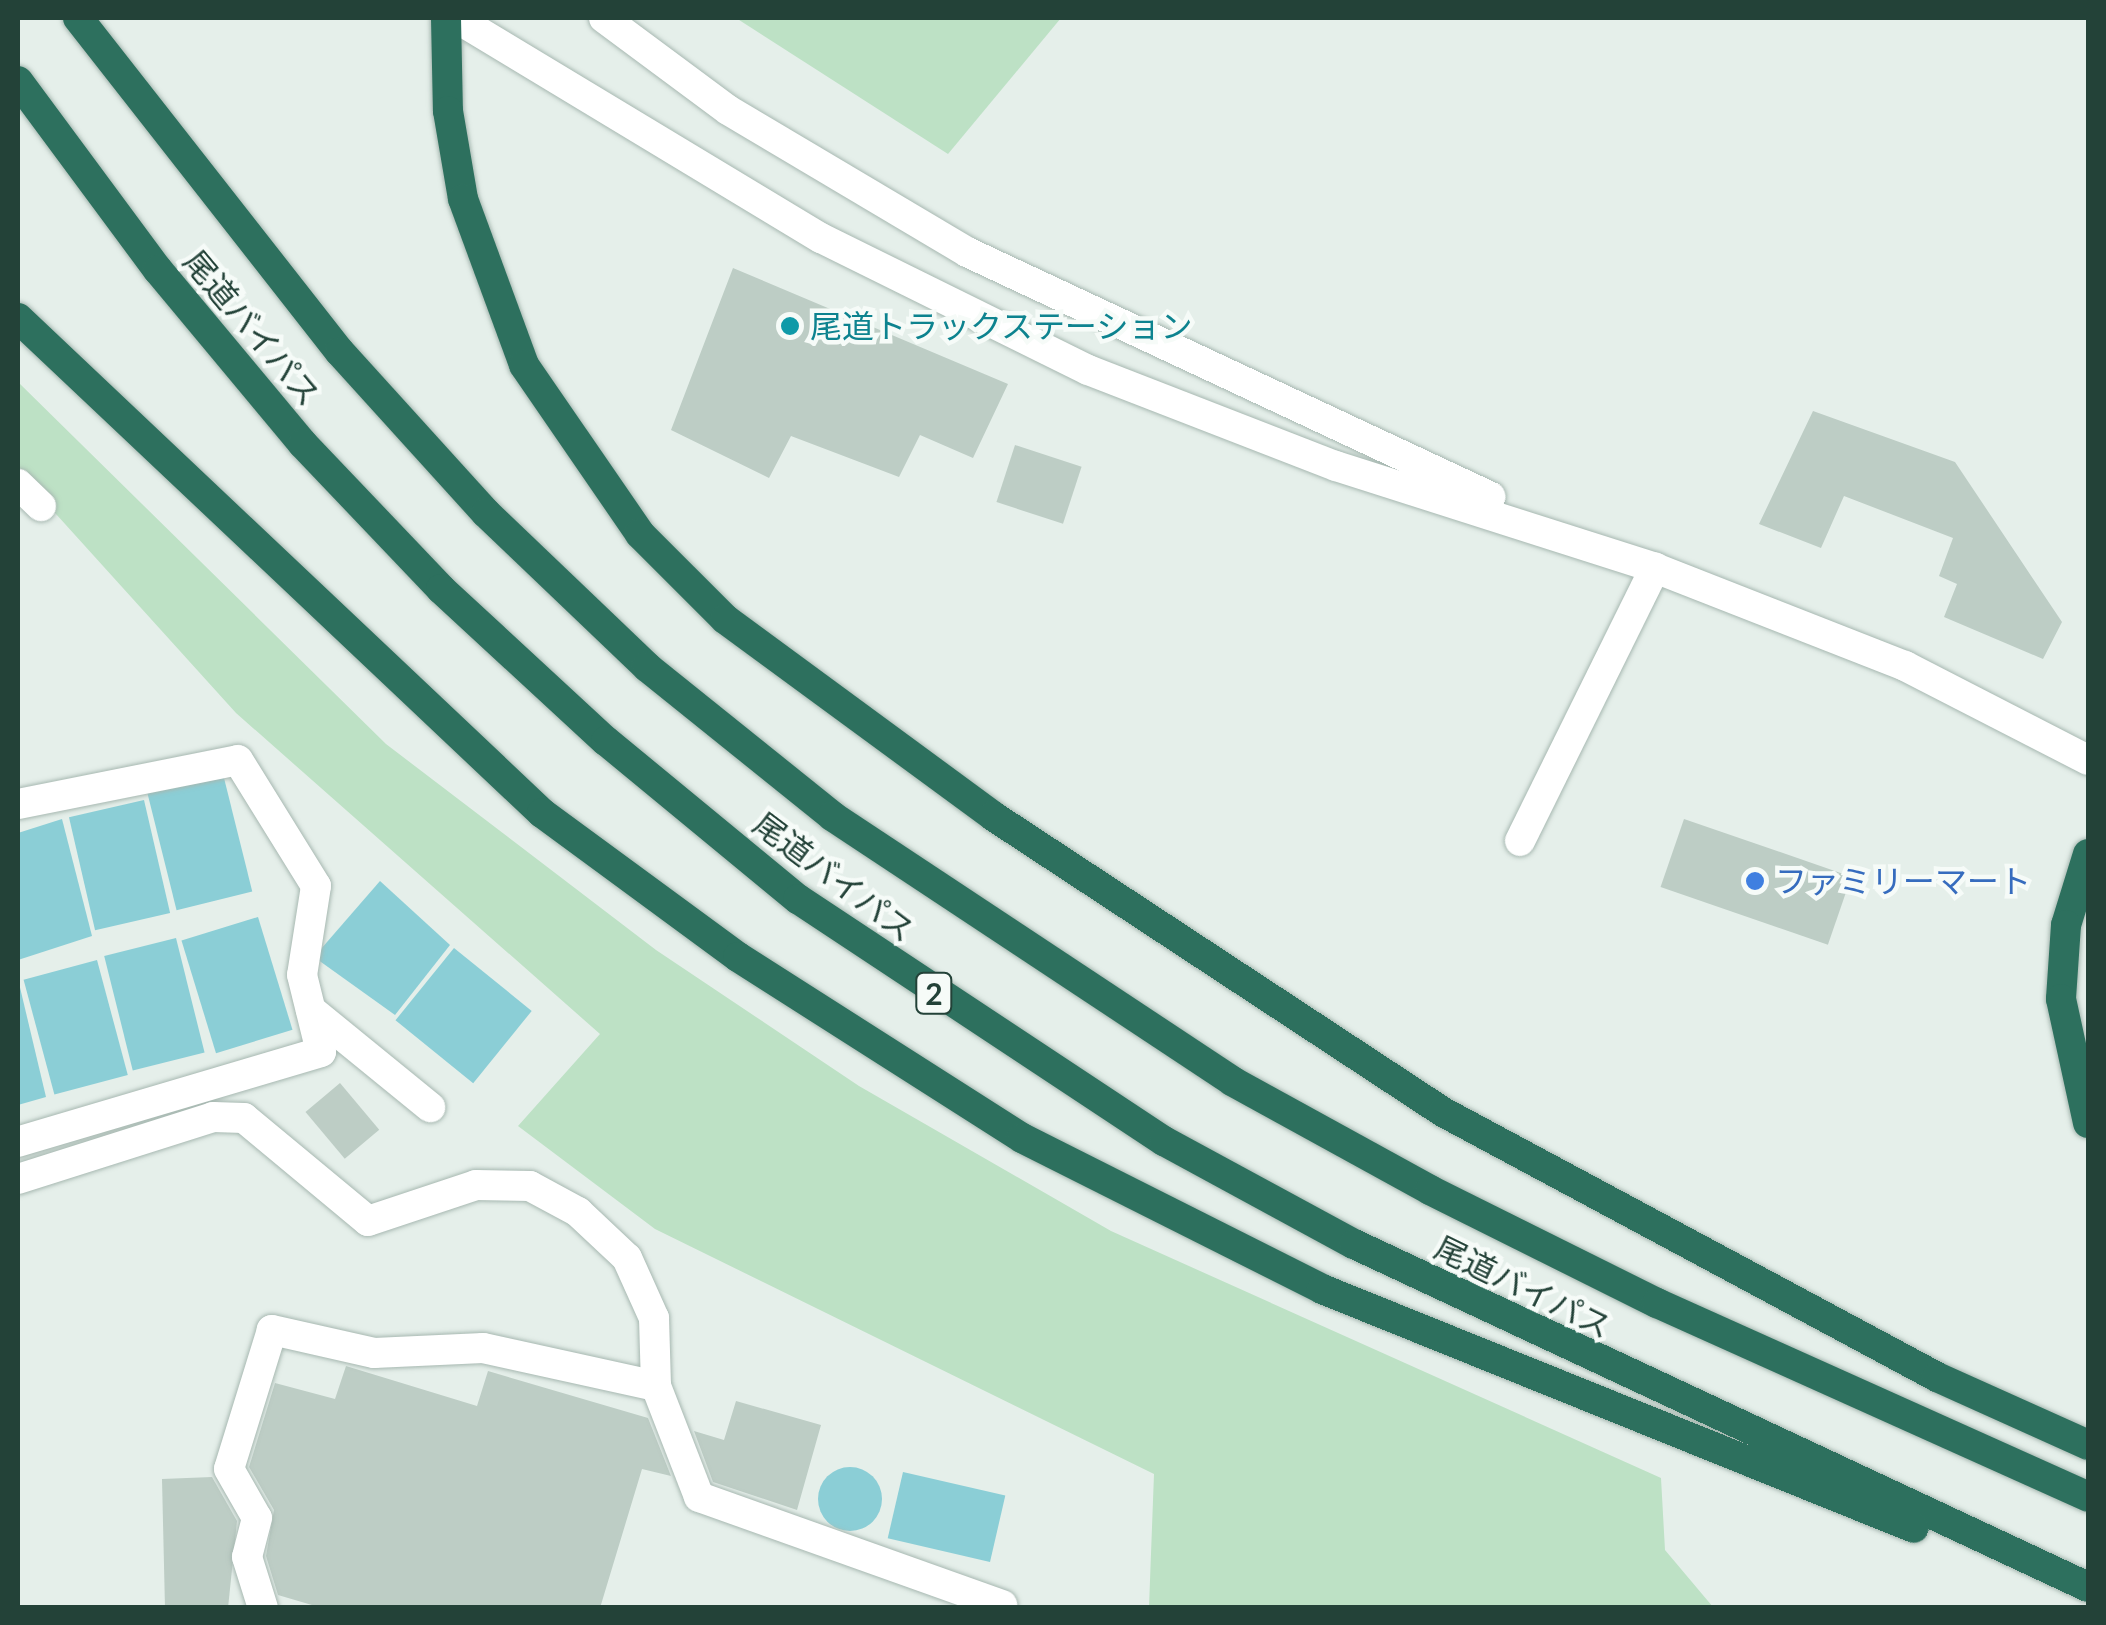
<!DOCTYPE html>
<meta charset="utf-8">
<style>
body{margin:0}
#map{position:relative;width:2106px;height:1625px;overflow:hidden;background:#e5efea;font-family:Lato,"Noto Sans JP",sans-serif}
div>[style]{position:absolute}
.green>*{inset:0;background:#bde1c5}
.water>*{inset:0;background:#8bced6;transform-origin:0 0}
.round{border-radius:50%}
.building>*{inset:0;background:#bdcdc5;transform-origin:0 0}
.roads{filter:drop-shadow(0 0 2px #a7b8b1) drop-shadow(0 0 2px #a7b8b1)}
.lane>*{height:30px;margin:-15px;padding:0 15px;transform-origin:15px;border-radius:15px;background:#fff}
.street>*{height:30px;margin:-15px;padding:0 15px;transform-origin:15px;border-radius:15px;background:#fff}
.secondary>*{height:30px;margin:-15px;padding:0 15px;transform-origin:15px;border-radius:15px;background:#fff}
.highway>*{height:30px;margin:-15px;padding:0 15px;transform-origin:15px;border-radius:15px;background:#2d705e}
.dots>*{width:28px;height:28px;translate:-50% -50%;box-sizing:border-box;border:5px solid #f6fbf8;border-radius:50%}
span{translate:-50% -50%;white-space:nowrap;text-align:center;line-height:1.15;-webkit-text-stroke:9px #f6fbf8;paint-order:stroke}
.shield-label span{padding:2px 8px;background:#f6fbf8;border:2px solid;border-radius:8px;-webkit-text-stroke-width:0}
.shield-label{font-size:30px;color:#234238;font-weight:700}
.culture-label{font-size:32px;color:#0d838f}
.left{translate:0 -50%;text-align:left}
.street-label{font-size:32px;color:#234238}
.shop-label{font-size:32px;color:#366cbe}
.frame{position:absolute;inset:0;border:20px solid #234238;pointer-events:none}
</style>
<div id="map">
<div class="green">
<i style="clip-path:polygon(736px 18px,1061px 18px,948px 154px)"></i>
<i style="clip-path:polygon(18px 382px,386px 744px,656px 950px,859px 1086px,1111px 1231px,1661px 1478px,1665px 1550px,1713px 1607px,1149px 1607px,1154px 1474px,655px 1229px,518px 1126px,600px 1034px,236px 713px,18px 472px)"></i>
</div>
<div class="water">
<i style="left:223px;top:774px;width:121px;height:78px;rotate:76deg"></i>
<i style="left:144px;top:800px;width:116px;height:77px;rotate:77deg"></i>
<i style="clip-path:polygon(62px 819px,92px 936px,18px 960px,18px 833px)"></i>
<i style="clip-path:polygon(380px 881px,450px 945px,395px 1015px,314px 957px)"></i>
<i style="left:258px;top:917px;width:118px;height:80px;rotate:73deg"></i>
<i style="left:176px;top:938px;width:118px;height:74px;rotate:76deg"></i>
<i style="left:454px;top:948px;width:100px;height:93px;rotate:39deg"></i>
<i style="left:97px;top:960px;width:119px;height:76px;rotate:75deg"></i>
<i style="clip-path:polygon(18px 979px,46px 1097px,18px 1105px)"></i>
<i class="round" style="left:818px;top:1467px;width:64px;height:64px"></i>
<i style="left:903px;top:1472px;width:105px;height:68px;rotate:13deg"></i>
</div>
<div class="building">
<i style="clip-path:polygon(733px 268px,1008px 384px,973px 458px,920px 435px,899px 477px,791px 436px,769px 478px,671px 430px)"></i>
<i style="clip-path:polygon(1813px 411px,1955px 462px,2062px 622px,2043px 659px,1944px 617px,1957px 584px,1939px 576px,1953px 538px,1844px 496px,1821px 548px,1759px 524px)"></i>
<i style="left:1015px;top:445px;width:70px;height:60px;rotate:18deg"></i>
<i style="left:1684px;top:819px;width:177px;height:72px;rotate:19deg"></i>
<i style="left:340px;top:1083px;width:61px;height:45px;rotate:50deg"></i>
<i style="clip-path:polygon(346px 1366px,477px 1406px,488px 1371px,648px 1418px,671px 1476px,642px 1469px,600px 1608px,322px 1608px,278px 1595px,266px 1556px,274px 1510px,249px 1467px,275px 1383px,335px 1399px)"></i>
<i style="clip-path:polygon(736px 1401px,821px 1425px,797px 1510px,713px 1482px,694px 1431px,724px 1440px)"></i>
<i style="clip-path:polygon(212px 1477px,237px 1521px,228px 1608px,165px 1608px,162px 1479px)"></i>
</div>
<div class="roads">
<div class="lane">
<i style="left:18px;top:804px;width:224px;rotate:-11.3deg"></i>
<i style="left:238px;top:760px;width:148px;rotate:58.2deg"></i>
<i style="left:316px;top:886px;width:90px;rotate:98.9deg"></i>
<i style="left:302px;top:975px;width:79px;rotate:76.1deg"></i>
<i style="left:321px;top:1052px;width:316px;rotate:163.5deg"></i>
<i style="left:1520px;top:841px;width:305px;rotate:-63.7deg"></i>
<i style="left:311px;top:1010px;width:154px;rotate:39.2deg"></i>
<i style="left:18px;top:1179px;width:205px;rotate:-17.6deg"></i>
<i style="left:213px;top:1117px;width:31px;rotate:2deg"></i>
<i style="left:244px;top:1118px;width:161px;rotate:39.7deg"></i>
<i style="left:368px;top:1221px;width:114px;rotate:-18.4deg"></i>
<i style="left:476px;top:1185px;width:54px;rotate:1.1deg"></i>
<i style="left:530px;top:1186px;width:55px;rotate:28.4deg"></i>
<i style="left:578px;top:1212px;width:67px;rotate:43.2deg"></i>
<i style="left:627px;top:1258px;width:66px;rotate:65.8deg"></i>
<i style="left:654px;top:1318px;width:68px;rotate:88.3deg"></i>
<i style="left:656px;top:1386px;width:177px;rotate:-167.6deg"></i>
<i style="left:483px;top:1348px;width:109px;rotate:177.4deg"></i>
<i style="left:374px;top:1353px;width:105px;rotate:-167.3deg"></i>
<i style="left:272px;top:1330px;width:145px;rotate:107.2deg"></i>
<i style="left:229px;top:1469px;width:56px;rotate:60.3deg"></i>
<i style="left:257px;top:1518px;width:40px;rotate:104.4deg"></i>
<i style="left:247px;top:1557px;width:53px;rotate:72.6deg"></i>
<i style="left:656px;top:1386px;width:119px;rotate:68.8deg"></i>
<i style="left:699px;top:1497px;width:322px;rotate:19.6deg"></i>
</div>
<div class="street">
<i style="left:18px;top:484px;width:32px;rotate:44deg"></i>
</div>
<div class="secondary">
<i style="left:456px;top:18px;width:426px;rotate:31.1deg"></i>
<i style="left:821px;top:238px;width:298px;rotate:26.3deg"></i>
<i style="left:1088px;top:370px;width:266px;rotate:21.2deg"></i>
<i style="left:1336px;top:466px;width:335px;rotate:17.7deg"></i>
<i style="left:1655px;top:568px;width:269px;rotate:21.4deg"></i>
<i style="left:1905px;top:666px;width:206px;rotate:27.2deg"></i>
<i style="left:604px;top:18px;width:154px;rotate:36.6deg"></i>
<i style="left:728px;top:110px;width:278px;rotate:30.7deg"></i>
<i style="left:967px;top:252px;width:578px;rotate:25.06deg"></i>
</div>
<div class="highway">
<i style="left:78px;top:18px;width:424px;rotate:51.9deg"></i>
<i style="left:340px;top:352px;width:217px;rotate:47.8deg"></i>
<i style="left:486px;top:513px;width:223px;rotate:43.7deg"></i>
<i style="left:647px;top:667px;width:238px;rotate:38.8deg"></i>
<i style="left:832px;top:816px;width:480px;rotate:33.5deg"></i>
<i style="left:1232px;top:1081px;width:226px;rotate:28.8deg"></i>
<i style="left:1430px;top:1190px;width:254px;rotate:26.5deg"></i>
<i style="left:1657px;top:1303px;width:473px;rotate:24.2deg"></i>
<i style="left:446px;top:18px;width:93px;rotate:88.8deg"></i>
<i style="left:448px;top:111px;width:89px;rotate:80.3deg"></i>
<i style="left:463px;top:199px;width:177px;rotate:69.8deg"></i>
<i style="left:524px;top:365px;width:205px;rotate:55.5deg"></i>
<i style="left:640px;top:534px;width:120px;rotate:45deg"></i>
<i style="left:725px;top:619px;width:333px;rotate:36.3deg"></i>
<i style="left:993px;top:816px;width:539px;rotate:33.34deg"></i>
<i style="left:1443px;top:1112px;width:561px;rotate:28.21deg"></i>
<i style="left:1937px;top:1377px;width:166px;rotate:24.2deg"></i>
<i style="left:18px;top:81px;width:235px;rotate:53.5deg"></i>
<i style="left:158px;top:270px;width:226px;rotate:50.2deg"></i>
<i style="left:303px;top:444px;width:200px;rotate:46.4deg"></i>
<i style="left:441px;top:589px;width:224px;rotate:42.7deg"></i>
<i style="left:606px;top:741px;width:249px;rotate:39.5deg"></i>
<i style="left:798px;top:899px;width:439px;rotate:33.5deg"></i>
<i style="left:1164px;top:1141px;width:216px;rotate:28.5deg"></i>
<i style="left:1354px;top:1244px;width:810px;rotate:25.05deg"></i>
<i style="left:18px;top:318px;width:721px;rotate:43.37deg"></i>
<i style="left:542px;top:813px;width:243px;rotate:36.3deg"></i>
<i style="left:738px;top:957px;width:337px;rotate:32.5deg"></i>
<i style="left:1022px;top:1138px;width:336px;rotate:26.7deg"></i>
<i style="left:1322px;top:1289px;width:638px;rotate:21.98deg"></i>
<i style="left:2088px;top:854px;width:74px;rotate:107.2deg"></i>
<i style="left:2066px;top:925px;width:74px;rotate:93.9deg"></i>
<i style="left:2061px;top:999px;width:127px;rotate:77.7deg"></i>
</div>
</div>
<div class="dots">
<i style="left:790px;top:326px;background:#0f9aa8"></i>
<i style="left:1755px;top:881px;background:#3f7fe0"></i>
</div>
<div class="shield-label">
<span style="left:934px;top:993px">2</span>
</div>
<div class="culture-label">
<span class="left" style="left:810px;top:326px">尾道トラックステーション</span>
</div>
<div class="street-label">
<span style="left:252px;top:328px;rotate:50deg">尾道バイパス</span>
<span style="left:834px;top:877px;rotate:37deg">尾道バイパス</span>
<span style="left:1523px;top:1287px;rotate:26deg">尾道バイパス</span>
</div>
<div class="shop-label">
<span class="left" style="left:1775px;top:881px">ファミリーマート</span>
</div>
<div class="frame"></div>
</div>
